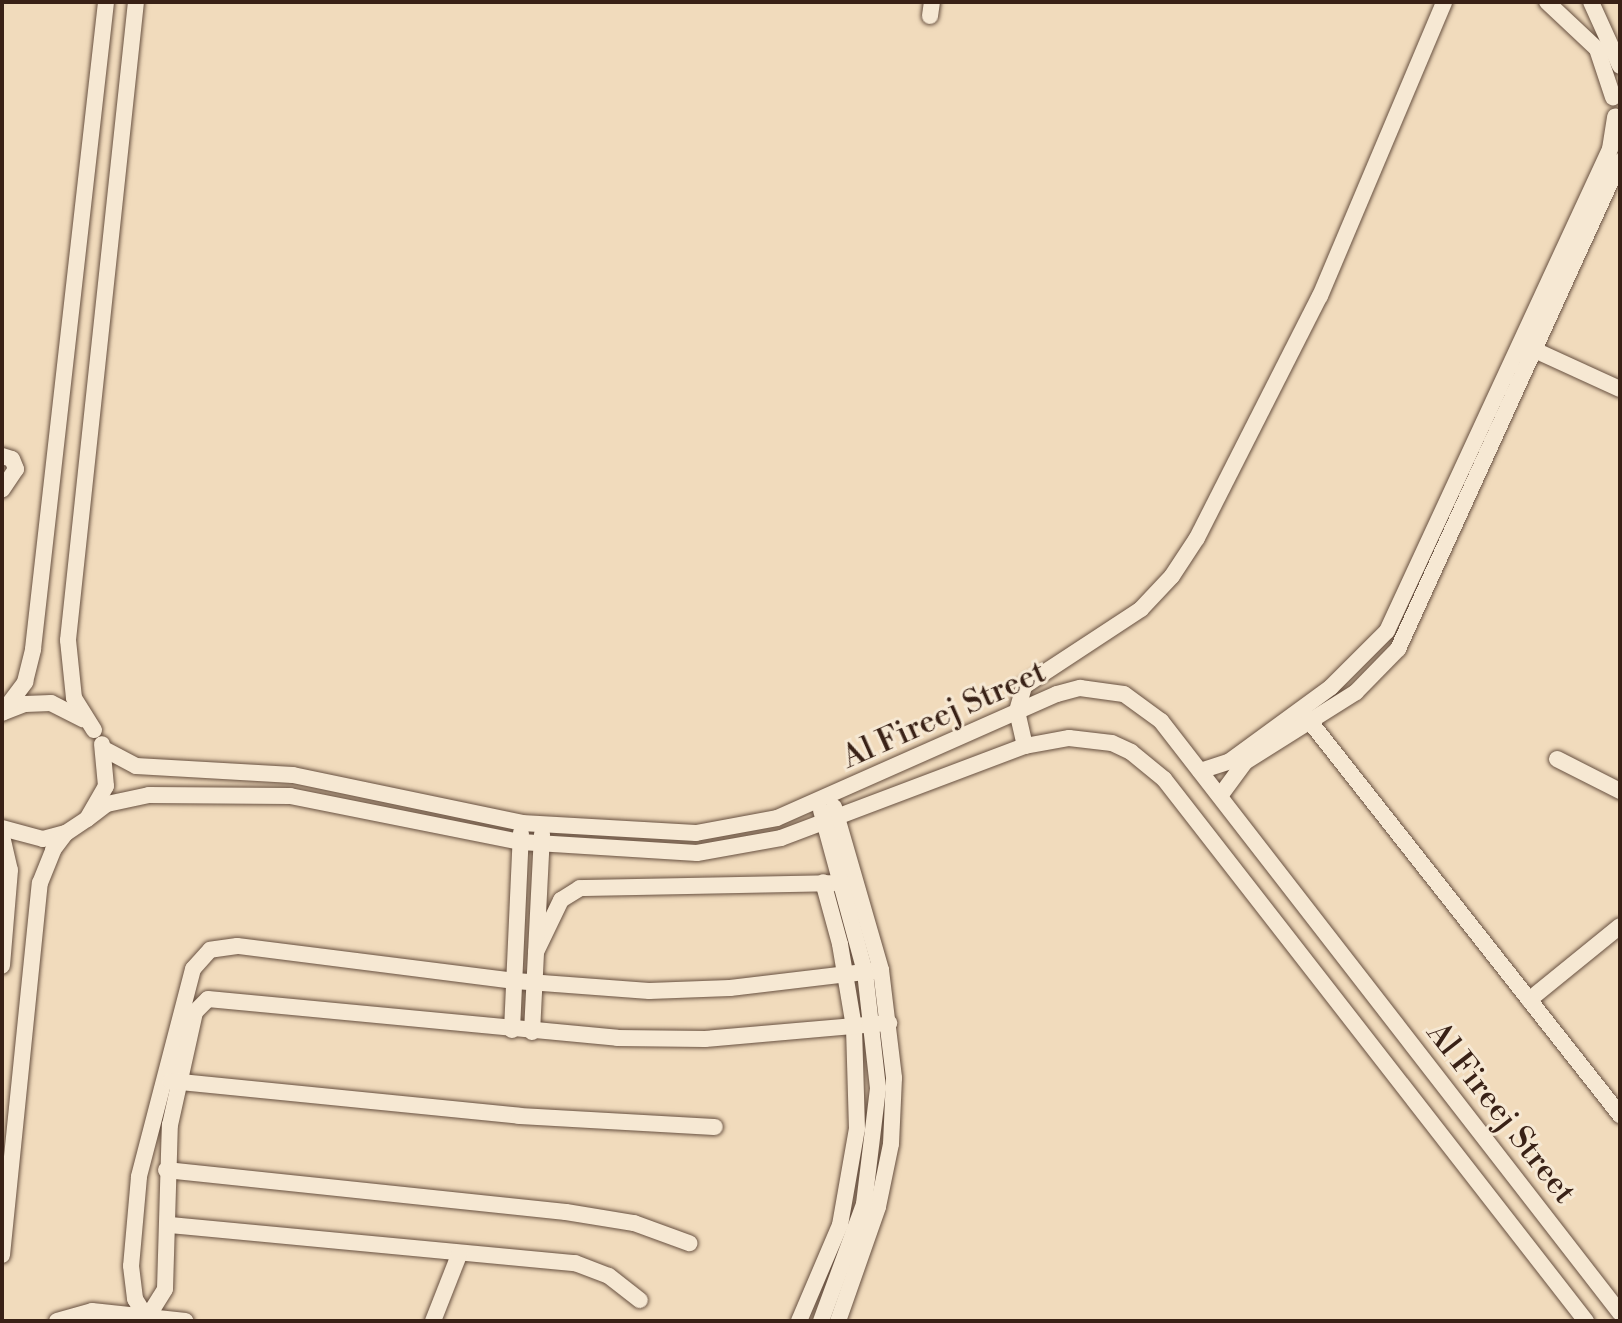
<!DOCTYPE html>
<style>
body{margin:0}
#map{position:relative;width:1622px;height:1323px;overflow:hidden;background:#f1dbbc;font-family:"Libre Bodoni",serif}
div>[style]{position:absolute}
.roads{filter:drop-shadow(0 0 2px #675040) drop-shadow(0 0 2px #675040)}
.minor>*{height:16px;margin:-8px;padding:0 8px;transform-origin:8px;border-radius:8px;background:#f6e8d3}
span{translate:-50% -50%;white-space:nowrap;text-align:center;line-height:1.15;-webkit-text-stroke:6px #f6e8d3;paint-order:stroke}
.street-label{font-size:32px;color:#392116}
.frame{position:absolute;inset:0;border:4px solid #392116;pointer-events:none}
</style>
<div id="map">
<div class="roads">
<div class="minor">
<i style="left:1547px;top:2px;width:69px;rotate:43.2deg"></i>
<i style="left:1597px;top:49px;width:51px;rotate:71.6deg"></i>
<i style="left:1591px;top:2px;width:70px;rotate:65.6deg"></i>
<i style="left:930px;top:16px;width:14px;rotate:-82deg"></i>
<i style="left:1526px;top:346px;width:103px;rotate:24.6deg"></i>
<i style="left:2px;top:456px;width:10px;rotate:17deg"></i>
<i style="left:12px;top:459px;width:11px;rotate:68deg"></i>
<i style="left:16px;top:469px;width:25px;rotate:124deg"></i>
<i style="left:4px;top:712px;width:22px;rotate:-21deg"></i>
<i style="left:25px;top:704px;width:26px;rotate:-2deg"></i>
<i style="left:51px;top:703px;width:36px;rotate:27deg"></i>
<i style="left:2px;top:713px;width:39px;rotate:-53deg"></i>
<i style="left:25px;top:682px;width:34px;rotate:-76deg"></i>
<i style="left:33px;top:649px;width:651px;rotate:-83.56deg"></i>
<i style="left:1304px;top:714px;width:511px;rotate:51.76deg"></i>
<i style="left:94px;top:730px;width:38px;rotate:-122deg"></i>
<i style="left:74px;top:698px;width:58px;rotate:-95.9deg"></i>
<i style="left:68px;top:640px;width:642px;rotate:-83.92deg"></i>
<i style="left:1025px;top:746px;width:36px;rotate:-103deg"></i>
<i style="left:1017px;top:711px;width:26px;rotate:-74deg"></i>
<i style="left:1024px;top:686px;width:140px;rotate:-33.3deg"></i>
<i style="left:1141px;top:609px;width:45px;rotate:-46.8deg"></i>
<i style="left:1172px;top:576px;width:45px;rotate:-56.7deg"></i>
<i style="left:1197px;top:538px;width:271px;rotate:-63.1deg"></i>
<i style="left:1320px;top:296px;width:319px;rotate:-67.1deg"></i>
<i style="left:104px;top:749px;width:36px;rotate:28deg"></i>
<i style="left:136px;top:766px;width:157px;rotate:3.3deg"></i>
<i style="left:293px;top:775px;width:234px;rotate:11.8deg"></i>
<i style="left:522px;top:823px;width:174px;rotate:3.3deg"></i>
<i style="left:696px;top:833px;width:82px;rotate:-10.5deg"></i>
<i style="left:777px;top:818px;width:306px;rotate:-23.9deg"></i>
<i style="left:1057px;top:694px;width:24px;rotate:-15deg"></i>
<i style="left:1080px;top:688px;width:44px;rotate:7.8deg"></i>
<i style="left:1124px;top:694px;width:46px;rotate:36.1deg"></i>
<i style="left:1161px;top:721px;width:749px;rotate:52.21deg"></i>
<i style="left:1557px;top:759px;width:71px;rotate:26.9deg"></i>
<i style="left:1200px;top:771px;width:32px;rotate:-18deg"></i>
<i style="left:1230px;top:761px;width:125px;rotate:-36.2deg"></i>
<i style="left:1331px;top:687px;width:79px;rotate:-45deg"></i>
<i style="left:1387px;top:631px;width:531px;rotate:-65.17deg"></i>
<i style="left:1610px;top:149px;width:33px;rotate:-81deg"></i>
<i style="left:1220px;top:796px;width:42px;rotate:-53.7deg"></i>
<i style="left:1245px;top:762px;width:131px;rotate:-32.2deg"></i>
<i style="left:1356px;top:692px;width:60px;rotate:-45.7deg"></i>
<i style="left:1398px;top:649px;width:536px;rotate:-65.54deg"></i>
<i style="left:834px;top:807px;width:170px;rotate:73.9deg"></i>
<i style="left:881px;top:970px;width:109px;rotate:83.1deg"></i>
<i style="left:894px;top:1078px;width:66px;rotate:92.6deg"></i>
<i style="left:891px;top:1144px;width:64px;rotate:101.7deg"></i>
<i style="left:878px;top:1207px;width:121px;rotate:109.3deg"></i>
<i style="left:87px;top:819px;width:25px;rotate:-37deg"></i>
<i style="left:107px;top:804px;width:43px;rotate:-12.1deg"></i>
<i style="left:149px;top:795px;width:141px;rotate:0.4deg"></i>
<i style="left:290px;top:796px;width:236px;rotate:11.3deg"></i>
<i style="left:521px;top:842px;width:176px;rotate:3.6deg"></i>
<i style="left:697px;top:853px;width:85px;rotate:-10.1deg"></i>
<i style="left:781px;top:838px;width:261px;rotate:-20.7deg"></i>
<i style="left:1025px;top:746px;width:45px;rotate:-10.3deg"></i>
<i style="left:1069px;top:738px;width:43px;rotate:6.6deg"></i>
<i style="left:1112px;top:743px;width:21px;rotate:25deg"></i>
<i style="left:1131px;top:752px;width:43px;rotate:39.3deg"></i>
<i style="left:1164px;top:779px;width:687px;rotate:52.1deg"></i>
<i style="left:2px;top:828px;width:42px;rotate:15deg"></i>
<i style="left:43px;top:839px;width:24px;rotate:-15deg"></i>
<i style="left:66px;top:833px;width:25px;rotate:-34deg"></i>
<i style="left:87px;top:819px;width:38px;rotate:-60deg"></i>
<i style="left:106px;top:786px;width:42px;rotate:-95.4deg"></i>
<i style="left:2px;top:836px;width:35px;rotate:77deg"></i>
<i style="left:10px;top:870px;width:96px;rotate:94.8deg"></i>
<i style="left:536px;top:952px;width:58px;rotate:-64.3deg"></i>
<i style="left:561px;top:900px;width:22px;rotate:-32deg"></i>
<i style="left:580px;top:888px;width:254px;rotate:-1.1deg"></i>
<i style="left:881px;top:970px;width:152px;rotate:173.2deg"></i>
<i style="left:730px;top:988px;width:81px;rotate:177.9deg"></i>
<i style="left:649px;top:991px;width:134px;rotate:-175.7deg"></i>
<i style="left:515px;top:981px;width:280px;rotate:-172.8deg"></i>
<i style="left:237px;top:946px;width:27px;rotate:172deg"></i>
<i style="left:210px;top:950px;width:25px;rotate:132deg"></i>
<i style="left:193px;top:969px;width:215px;rotate:104.6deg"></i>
<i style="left:139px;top:1177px;width:89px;rotate:95.1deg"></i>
<i style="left:131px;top:1266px;width:33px;rotate:83deg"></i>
<i style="left:135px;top:1299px;width:22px;rotate:58deg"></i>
<i style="left:147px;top:1318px;width:34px;rotate:-58deg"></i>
<i style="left:165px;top:1289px;width:164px;rotate:-88.3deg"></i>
<i style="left:170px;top:1125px;width:116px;rotate:-77.5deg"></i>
<i style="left:195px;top:1012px;width:18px;rotate:-45deg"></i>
<i style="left:208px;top:999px;width:411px;rotate:5.4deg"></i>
<i style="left:617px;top:1038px;width:88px;rotate:0.7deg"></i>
<i style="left:705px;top:1039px;width:185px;rotate:-5deg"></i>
<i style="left:1529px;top:1000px;width:117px;rotate:-39.1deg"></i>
<i style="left:512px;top:1030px;width:197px;rotate:-87.4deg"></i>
<i style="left:532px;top:1032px;width:198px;rotate:-87.1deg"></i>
<i style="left:171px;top:1081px;width:350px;rotate:5.7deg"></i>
<i style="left:519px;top:1116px;width:196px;rotate:3.2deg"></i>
<i style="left:166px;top:1170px;width:402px;rotate:6deg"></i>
<i style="left:566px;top:1212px;width:69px;rotate:9.2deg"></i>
<i style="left:634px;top:1223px;width:59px;rotate:20deg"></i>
<i style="left:170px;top:1225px;width:407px;rotate:5.4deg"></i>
<i style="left:575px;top:1263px;width:36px;rotate:21deg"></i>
<i style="left:609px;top:1276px;width:39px;rotate:38deg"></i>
<i style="left:2px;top:1255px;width:374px;rotate:-84.2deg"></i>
<i style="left:40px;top:883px;width:35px;rotate:-68deg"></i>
<i style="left:53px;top:850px;width:21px;rotate:-53deg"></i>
<i style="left:57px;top:1321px;width:36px;rotate:-16deg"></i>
<i style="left:92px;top:1311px;width:94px;rotate:6.1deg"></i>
<i style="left:433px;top:1321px;width:71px;rotate:-68.5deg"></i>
<i style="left:799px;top:1321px;width:104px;rotate:-66.9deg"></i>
<i style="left:840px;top:1225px;width:97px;rotate:-80deg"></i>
<i style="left:857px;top:1129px;width:102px;rotate:-91.7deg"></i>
<i style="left:854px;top:1027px;width:84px;rotate:-99.6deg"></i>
<i style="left:840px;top:944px;width:64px;rotate:-105.3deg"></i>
<i style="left:821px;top:1321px;width:125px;rotate:-69.8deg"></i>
<i style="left:864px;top:1204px;width:117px;rotate:-83.1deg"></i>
<i style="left:878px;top:1088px;width:117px;rotate:-96.4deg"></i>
<i style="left:865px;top:972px;width:168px;rotate:-105.2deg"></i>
</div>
</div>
<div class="street-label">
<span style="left:944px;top:715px;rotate:-24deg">Al Fireej Street</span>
<span style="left:1501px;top:1113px;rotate:52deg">Al Fireej Street</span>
</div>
<div class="frame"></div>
</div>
